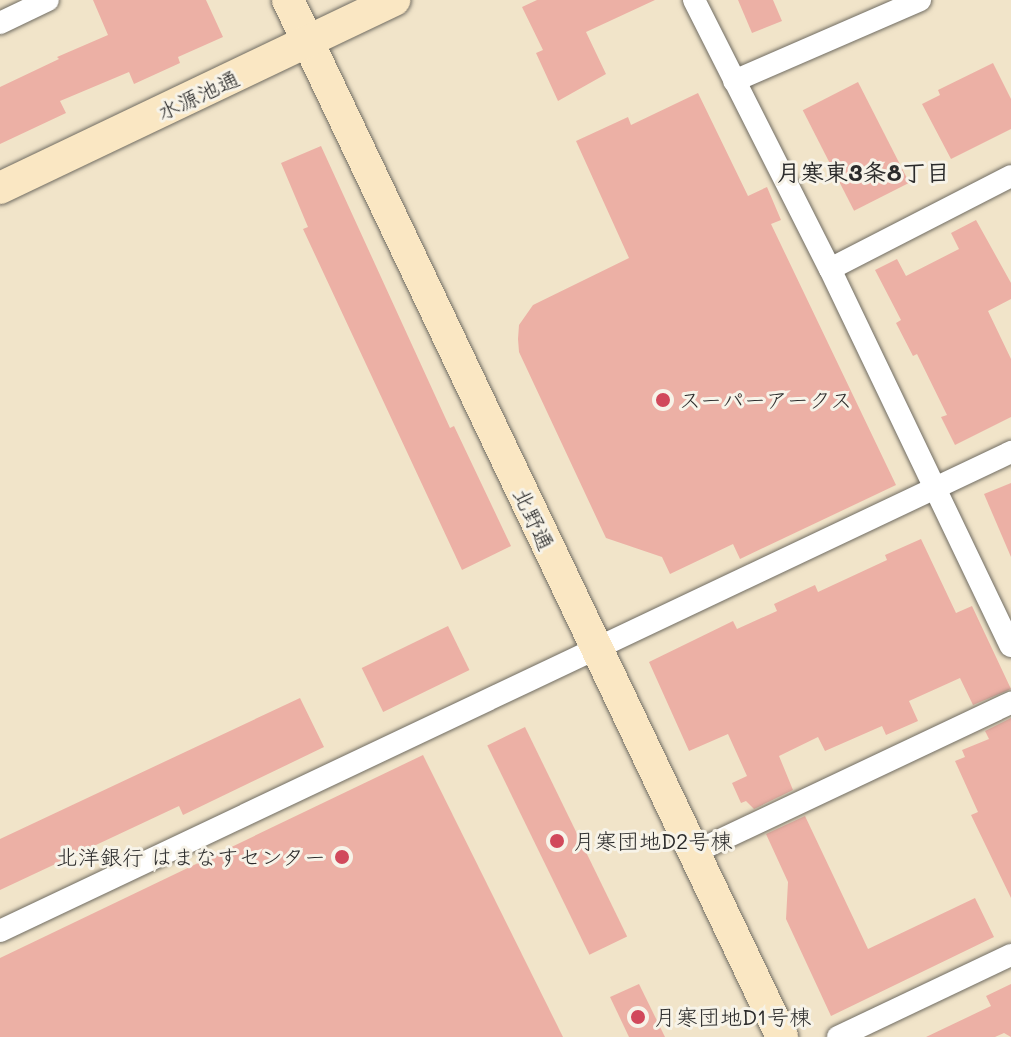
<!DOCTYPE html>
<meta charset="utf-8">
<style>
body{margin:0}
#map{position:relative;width:1011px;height:1037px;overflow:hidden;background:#f1e4c9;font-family:Mali,"Klee One",sans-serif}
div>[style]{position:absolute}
.building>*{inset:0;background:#ecb0a5;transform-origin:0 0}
.roads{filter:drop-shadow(0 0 2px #706c62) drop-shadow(0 0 2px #706c62)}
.street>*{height:22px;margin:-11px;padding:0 11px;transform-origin:11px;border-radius:11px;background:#fff}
.secondary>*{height:32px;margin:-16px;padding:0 16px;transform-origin:16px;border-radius:16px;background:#fae7c3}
.dots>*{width:22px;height:22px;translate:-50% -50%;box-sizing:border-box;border:4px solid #f7f3e8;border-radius:50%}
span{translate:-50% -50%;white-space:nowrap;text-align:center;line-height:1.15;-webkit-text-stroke:6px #f7f3e8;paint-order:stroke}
.street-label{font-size:22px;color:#2b2b2b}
.poi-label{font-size:22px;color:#2b2b2b}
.left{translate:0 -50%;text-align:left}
.right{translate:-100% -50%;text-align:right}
.neighbourhood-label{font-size:24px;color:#2b2b2b;font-weight:700}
</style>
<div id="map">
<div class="building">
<i style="clip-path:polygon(93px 0,206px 0,223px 37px,178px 57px,180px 63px,134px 84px,129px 72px,60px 101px,66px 113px,0 144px,0 87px,59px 59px,57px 57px,108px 35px)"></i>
<i style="clip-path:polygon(537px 0,655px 0,586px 32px,606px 74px,558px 101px,536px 53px,543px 50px,522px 7px)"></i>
<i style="clip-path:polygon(738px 0,773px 0,782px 21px,752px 33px)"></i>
<i style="clip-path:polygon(993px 63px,1011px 99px,1011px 129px,951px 159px,922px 104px,940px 95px,938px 90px)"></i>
<i style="left:858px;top:82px;width:113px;height:62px;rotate:63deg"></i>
<i style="clip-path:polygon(698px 93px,748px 196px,767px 187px,781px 220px,771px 224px,896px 485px,740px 559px,733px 544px,670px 574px,662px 557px,606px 538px,519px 352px,518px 339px,519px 325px,533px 305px,629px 258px,576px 141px,628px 117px,631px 125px)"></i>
<i style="clip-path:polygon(321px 146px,450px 428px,454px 426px,511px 546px,462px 570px,303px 229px,308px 227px,281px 163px)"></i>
<i style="clip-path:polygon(976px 220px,1011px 283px,1011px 299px,988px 311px,1011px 359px,1011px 417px,955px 445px,941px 417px,947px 415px,917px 354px,913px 356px,896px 323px,901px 320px,875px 270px,897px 259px,906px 276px,959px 249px,951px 233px)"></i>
<i style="clip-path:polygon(1011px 483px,1011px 557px,984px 494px)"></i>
<i style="clip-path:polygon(921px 539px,956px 613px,972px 606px,1011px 689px,973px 705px,960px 678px,909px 701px,918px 721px,886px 735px,882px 726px,825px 751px,818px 737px,779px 756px,793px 790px,754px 809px,746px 801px,741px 803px,732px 783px,747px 776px,728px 734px,689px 751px,649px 662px,733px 621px,737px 629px,777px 611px,774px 604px,815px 585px,818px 592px,887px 560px,885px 555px)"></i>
<i style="left:448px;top:626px;width:49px;height:96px;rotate:64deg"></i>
<i style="clip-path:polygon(300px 698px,324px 747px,183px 815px,179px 806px,0 890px,0 839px)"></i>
<i style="clip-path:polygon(1011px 718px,1011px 898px,971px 815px,978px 812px,955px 761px,965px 757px,962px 750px,989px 739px,985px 731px)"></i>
<i style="left:525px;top:727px;width:233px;height:42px;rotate:64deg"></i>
<i style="clip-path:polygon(423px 755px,563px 1037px,0 1037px,0 958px)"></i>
<i style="clip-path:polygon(805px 816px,868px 949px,975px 898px,994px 937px,831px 1016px,786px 919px,788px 882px,766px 834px)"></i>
<i style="clip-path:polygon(639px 984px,665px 1037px,629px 1037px,610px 997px)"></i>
<i style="clip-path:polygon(1011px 984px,1011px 1037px,1004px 1033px,995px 1037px,926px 1037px,991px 1006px,986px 996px)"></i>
</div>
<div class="roads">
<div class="street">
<i style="left:694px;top:0;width:301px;rotate:63.2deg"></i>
<i style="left:830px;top:269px;width:418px;rotate:64.4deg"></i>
<i style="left:0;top:23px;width:53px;rotate:-25.6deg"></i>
<i style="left:734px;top:81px;width:203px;rotate:-23.5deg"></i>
<i style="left:830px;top:269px;width:203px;rotate:-27.2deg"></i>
<i style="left:693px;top:853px;width:352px;rotate:-25.3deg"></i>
<i style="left:0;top:931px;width:1119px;rotate:-25.35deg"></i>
<i style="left:838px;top:1037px;width:191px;rotate:-25.4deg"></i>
</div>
<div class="secondary">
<i style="left:288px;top:0;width:1149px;rotate:64.53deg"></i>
<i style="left:0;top:188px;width:437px;rotate:-25.5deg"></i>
</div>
</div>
<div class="dots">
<i style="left:663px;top:400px;background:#d1495b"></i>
<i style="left:557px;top:841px;background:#d1495b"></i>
<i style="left:342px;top:857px;background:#d1495b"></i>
<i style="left:638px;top:1017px;background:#d1495b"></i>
</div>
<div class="street-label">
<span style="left:198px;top:95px;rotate:-25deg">水源池通</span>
<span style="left:534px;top:519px;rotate:65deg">北野通</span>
</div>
<div class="poi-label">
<span class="left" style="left:679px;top:400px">スーパーアークス</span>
<span class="left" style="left:573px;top:841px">月寒団地D2号棟</span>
<span class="right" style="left:326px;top:857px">北洋銀行 はまなすセンター</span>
<span class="left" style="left:654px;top:1017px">月寒団地D1号棟</span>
</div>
<div class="neighbourhood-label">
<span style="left:863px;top:172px">月寒東3条8丁目</span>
</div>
</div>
